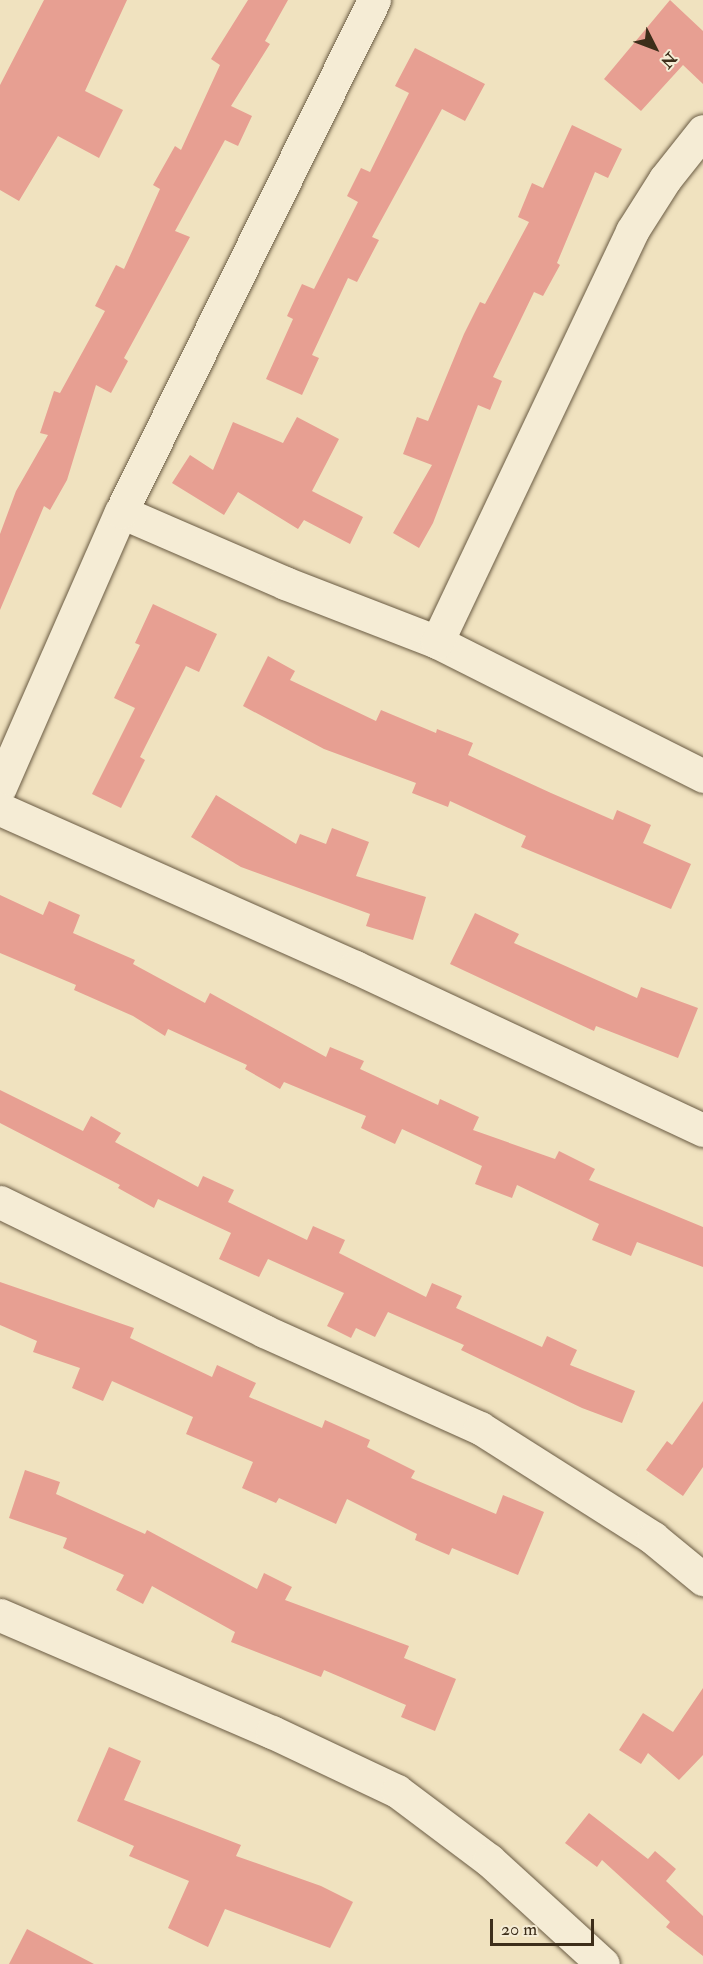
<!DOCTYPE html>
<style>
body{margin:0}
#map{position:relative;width:703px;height:1964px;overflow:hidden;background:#f0e2bf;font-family:"IM FELL Double Pica",serif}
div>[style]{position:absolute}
.building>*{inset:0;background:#e79f92}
.roads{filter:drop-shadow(0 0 2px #6a5b43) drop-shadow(0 0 2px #6a5b43)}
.minor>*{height:33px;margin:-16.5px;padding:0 16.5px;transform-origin:16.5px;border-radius:16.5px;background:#f5ecd5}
.tertiary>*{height:33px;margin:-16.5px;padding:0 16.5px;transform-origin:16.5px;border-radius:16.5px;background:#f5ecd5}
span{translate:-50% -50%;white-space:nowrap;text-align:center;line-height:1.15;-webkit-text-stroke:6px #f5ecd5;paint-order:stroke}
.north{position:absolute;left:625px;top:18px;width:60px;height:60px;-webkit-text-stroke:4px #f5ecd5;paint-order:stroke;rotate:132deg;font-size:16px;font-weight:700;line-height:24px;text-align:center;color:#3d2e1a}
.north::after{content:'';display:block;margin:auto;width:21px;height:27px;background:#3d2e1a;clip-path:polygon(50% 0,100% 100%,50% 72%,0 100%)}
.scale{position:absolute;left:490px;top:1919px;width:104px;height:27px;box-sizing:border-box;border:3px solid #3d2e1a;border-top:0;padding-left:8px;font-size:18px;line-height:21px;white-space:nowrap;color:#3d2e1a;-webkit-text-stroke:4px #f5ecd5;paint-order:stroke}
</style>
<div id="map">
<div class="building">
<i style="clip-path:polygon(44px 0,127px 0,85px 91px,123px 110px,99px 158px,58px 136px,19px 201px,0 190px,0 85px)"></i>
<i style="clip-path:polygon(248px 0,288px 0,265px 41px,270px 44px,231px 106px,252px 116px,238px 146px,225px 140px,175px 231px,190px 237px,124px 358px,128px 361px,111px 393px,96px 385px,67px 480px,50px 510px,44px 506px,0 610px,0 534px,16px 491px,48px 435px,40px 433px,54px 391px,60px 393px,105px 311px,95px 306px,116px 265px,124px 269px,160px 189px,153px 185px,175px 146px,181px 150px,220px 65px,211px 59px)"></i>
<i style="clip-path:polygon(670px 0,703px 31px,703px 84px,683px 65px,641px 111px,604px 79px)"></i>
<i style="clip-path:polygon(415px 48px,485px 84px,465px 121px,442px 109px,372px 237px,379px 240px,357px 282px,348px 278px,312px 355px,319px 358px,302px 395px,266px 379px,293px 319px,287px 316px,302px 284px,314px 289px,358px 202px,347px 196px,361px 168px,370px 172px,409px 93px,395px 86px)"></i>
<i style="clip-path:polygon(572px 125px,622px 149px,608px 178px,595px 172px,557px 263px,560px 265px,543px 296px,534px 292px,493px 377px,502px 381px,490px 410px,478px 405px,433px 523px,419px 548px,393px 533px,432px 465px,403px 454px,417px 417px,428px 421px,464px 334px,480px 302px,485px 304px,529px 222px,518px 217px,532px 183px,543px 188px)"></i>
<i style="clip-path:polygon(297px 417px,339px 439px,312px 491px,363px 517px,350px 544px,304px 520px,298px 529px,238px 492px,224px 515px,172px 483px,190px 455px,213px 470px,233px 422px,283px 443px)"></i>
<i style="clip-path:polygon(153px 604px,217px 634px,199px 672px,186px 666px,140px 757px,145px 760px,121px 808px,92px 794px,135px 708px,114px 698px,140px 645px,135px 643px)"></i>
<i style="clip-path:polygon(268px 656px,295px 671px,290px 680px,376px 721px,381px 710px,436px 733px,437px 729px,473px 743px,468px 755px,551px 793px,613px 820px,617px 810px,651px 825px,643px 843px,691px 864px,671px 909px,521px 847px,526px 836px,450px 801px,448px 807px,412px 793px,416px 783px,324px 749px,243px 706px)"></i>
<i style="clip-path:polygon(216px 795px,296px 844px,300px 834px,326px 844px,332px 828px,369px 842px,356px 876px,426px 897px,413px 940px,366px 926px,370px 914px,241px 867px,191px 837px)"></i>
<i style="clip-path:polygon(0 895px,43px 915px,49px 901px,80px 915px,73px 933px,135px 960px,133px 964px,205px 1003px,210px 993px,326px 1057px,330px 1047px,364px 1061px,360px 1069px,438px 1105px,440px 1099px,479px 1117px,473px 1130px,555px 1159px,559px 1151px,595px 1169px,589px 1180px,703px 1227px,703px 1267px,637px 1242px,631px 1256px,592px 1240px,599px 1224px,517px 1185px,512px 1198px,475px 1184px,482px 1166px,402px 1129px,395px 1144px,361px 1128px,366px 1116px,284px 1082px,280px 1089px,245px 1069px,247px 1065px,168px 1029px,165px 1036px,133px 1016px,74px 990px,76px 985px,0 953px)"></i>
<i style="clip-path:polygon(475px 913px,519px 934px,514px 943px,637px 998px,641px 987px,698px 1008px,678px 1058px,596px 1026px,594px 1031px,450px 964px)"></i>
<i style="clip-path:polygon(0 1090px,83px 1131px,91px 1116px,121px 1133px,115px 1142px,198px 1187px,203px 1176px,234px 1190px,228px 1202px,307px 1240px,313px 1226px,345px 1240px,339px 1253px,426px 1297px,432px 1283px,462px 1296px,456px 1308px,542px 1347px,547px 1336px,577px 1350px,570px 1365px,635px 1391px,622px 1423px,582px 1408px,461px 1350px,464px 1345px,388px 1312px,375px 1337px,356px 1328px,351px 1338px,327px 1326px,344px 1293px,268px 1259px,259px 1277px,219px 1259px,231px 1233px,158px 1199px,154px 1208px,118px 1188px,120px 1185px,0 1123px)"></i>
<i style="clip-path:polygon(0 1282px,134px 1328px,130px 1338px,212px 1377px,217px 1365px,256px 1383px,249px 1397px,322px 1428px,325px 1420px,370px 1440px,367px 1447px,415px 1471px,411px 1478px,496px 1514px,503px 1495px,544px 1512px,518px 1575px,452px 1548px,449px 1555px,415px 1540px,417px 1534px,347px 1499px,336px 1524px,279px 1498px,276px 1503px,242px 1488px,253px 1462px,186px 1434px,193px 1417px,112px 1381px,103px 1401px,72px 1388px,80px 1368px,33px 1352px,37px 1341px,0 1325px)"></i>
<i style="clip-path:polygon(703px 1401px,703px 1467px,683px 1496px,646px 1470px,667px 1441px,672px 1445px)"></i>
<i style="clip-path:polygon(25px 1470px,60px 1482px,56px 1494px,145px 1534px,147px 1530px,257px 1589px,264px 1573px,292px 1587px,285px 1600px,409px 1646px,404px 1658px,456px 1679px,435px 1731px,401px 1717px,406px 1705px,324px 1670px,321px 1677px,231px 1642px,235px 1632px,152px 1586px,143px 1604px,116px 1590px,124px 1575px,63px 1548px,67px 1538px,9px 1518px)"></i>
<i style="clip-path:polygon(703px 1688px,703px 1755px,679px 1780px,648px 1753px,641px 1764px,619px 1750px,643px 1713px,673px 1732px)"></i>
<i style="clip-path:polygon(109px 1747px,141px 1761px,124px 1800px,241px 1845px,236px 1856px,321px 1886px,353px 1902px,330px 1948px,225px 1909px,208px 1947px,168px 1928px,189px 1881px,129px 1856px,134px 1846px,77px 1821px)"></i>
<i style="clip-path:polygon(589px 1813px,648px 1859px,655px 1851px,676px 1869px,666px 1881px,703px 1916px,703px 1956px,666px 1927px,670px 1922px,602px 1860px,597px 1867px,565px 1843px)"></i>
<i style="clip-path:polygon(27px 1929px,94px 1964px,9px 1964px)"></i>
</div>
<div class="roads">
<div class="minor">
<i style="left:121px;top:512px;width:179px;rotate:23.4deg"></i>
<i style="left:285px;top:583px;width:163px;rotate:21.2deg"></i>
<i style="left:437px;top:642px;width:298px;rotate:26.7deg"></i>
<i style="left:437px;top:642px;width:455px;rotate:-64.6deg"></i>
<i style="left:632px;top:231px;width:62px;rotate:-57.6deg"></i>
<i style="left:665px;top:179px;width:61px;rotate:-51.6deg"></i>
<i style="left:0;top:787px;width:300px;rotate:-66.3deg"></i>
<i style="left:121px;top:512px;width:571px;rotate:-63.7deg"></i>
<i style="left:0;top:1202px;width:294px;rotate:26deg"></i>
<i style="left:264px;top:1331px;width:237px;rotate:24.2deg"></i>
<i style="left:480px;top:1428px;width:205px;rotate:32.4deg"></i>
<i style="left:653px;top:1538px;width:65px;rotate:39.4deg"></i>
<i style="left:0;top:1615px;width:296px;rotate:23.3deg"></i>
<i style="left:272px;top:1732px;width:138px;rotate:25.3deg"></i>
<i style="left:397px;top:1791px;width:115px;rotate:36.9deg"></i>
<i style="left:489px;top:1860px;width:154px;rotate:42.4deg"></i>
</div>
<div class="tertiary">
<i style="left:0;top:809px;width:389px;rotate:24deg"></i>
<i style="left:355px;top:967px;width:384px;rotate:25.1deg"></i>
</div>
</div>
<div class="north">N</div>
<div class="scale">20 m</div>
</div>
